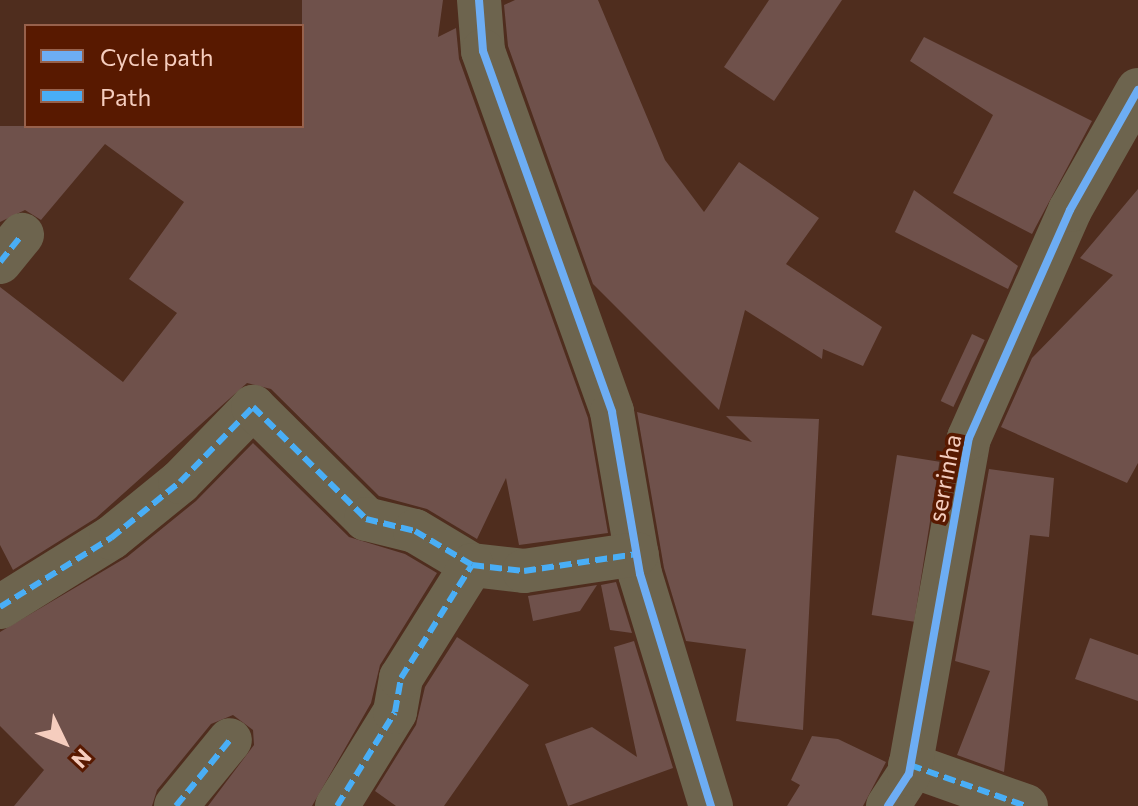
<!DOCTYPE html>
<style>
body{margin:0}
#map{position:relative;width:1138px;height:806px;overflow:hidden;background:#4f2d1e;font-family:Commissioner,sans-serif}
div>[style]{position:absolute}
.building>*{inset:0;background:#6f514b;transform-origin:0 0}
.minor>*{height:44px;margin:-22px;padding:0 22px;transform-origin:22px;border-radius:22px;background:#6d644e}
.quiet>*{height:6px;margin-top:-3px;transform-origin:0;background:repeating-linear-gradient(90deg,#49aef6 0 12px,transparent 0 18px)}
.cycleway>*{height:8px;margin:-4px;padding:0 4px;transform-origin:4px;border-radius:4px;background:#6dadf4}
span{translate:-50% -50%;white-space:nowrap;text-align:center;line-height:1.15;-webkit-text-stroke:7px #581900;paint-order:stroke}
.street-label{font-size:24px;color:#f5cdbe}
.legend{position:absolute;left:24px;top:24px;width:280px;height:104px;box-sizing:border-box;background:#581900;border:2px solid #97614c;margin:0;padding:10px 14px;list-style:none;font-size:24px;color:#f5cdbe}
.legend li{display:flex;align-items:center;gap:16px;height:40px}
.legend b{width:40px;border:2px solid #97614c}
.north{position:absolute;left:24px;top:702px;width:80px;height:80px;-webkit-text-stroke:6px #581900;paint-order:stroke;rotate:133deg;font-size:22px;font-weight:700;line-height:32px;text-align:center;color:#f5cdbe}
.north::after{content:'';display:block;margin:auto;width:28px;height:36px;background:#f5cdbe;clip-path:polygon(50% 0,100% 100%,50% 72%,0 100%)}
</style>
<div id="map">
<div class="building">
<i style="clip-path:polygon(302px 0,443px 0,438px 37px,456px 28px,459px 59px,588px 418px,608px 533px,519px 545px,506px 478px,477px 539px,427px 509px,379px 496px,271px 389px,247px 383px,96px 518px,13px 570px,0 545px,0 287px,123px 382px,177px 313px,129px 279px,184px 202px,105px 144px,41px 220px,25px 210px,0 222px,0 126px,302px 126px)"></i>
<i style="clip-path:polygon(515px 0,598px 0,665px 160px,704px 212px,739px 162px,819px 218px,786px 264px,882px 327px,863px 366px,823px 349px,822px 359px,745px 310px,719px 410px,593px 284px,508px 46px,504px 5px)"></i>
<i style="clip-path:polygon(769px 0,842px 0,774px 101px,724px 67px)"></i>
<i style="clip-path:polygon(924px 37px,1092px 121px,1032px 234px,953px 193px,993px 115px,910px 61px)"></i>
<i style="clip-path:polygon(1138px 189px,1138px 463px,1127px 483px,1001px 427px,1032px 358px,1113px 275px,1080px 258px)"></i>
<i style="clip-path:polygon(914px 190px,1018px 266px,1008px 289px,895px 232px)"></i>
<i style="left:972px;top:334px;width:14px;height:74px;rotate:25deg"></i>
<i style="clip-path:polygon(637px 412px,752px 442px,726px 416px,819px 419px,803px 730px,736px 721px,746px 649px,686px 641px,664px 568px)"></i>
<i style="clip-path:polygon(253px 443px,349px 537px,405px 554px,437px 573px,380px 665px,371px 703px,312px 806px,208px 806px,254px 745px,253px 730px,233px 715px,211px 724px,157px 790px,152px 806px,14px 806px,44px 770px,0 726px,0 632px,127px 557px,196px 501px)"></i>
<i style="left:897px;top:455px;width:43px;height:162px;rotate:9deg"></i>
<i style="clip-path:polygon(989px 469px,1054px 478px,1049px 537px,1030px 535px,1004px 772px,957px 755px,990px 671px,955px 661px)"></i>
<i style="clip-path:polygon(616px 582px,632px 633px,610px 630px,601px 585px)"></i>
<i style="clip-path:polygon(597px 585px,580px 611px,533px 621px,528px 596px)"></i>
<i style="clip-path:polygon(457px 637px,529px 685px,444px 806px,396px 806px,375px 791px,416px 725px,425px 687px)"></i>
<i style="clip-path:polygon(1090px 638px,1138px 655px,1138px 701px,1075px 679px)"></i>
<i style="clip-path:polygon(634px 641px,673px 768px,568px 806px,545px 744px,592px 727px,637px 757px,614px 647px)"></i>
<i style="clip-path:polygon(812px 736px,838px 739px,886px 762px,863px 806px,787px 806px,800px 785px,791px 780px)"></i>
</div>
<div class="minor">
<i style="left:479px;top:0;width:51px;rotate:85.5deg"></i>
<i style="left:483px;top:51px;width:383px;rotate:70.3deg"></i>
<i style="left:612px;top:412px;width:164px;rotate:80.2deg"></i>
<i style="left:640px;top:574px;width:243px;rotate:73deg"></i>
<i style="left:0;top:262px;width:35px;rotate:-51deg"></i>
<i style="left:0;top:607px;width:131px;rotate:-31.9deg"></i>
<i style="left:111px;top:538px;width:89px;rotate:-39.1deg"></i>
<i style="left:180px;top:482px;width:105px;rotate:-45.8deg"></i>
<i style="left:253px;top:407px;width:159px;rotate:44.7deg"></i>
<i style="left:366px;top:519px;width:50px;rotate:13.8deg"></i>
<i style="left:415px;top:531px;width:66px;rotate:30.8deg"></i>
<i style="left:472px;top:565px;width:52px;rotate:6.6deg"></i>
<i style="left:524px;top:571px;width:114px;rotate:-8.6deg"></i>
<i style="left:910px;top:765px;width:123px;rotate:19.5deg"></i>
<i style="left:176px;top:806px;width:85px;rotate:-50.7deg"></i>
<i style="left:337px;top:806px;width:110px;rotate:-58.3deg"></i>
<i style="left:395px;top:712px;width:35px;rotate:-80deg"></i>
<i style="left:401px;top:678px;width:133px;rotate:-57.9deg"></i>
<i style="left:888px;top:806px;width:38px;rotate:-57deg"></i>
<i style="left:909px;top:774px;width:341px;rotate:-79.9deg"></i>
<i style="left:969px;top:438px;width:249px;rotate:-66.1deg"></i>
<i style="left:1070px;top:210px;width:138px;rotate:-60.5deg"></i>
</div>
<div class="quiet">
<i style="left:0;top:262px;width:35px;rotate:-51deg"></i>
<i style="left:0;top:607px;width:131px;rotate:-31.9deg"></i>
<i style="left:111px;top:538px;width:89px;rotate:-39.1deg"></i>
<i style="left:180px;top:482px;width:105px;rotate:-45.8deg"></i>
<i style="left:253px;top:407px;width:159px;rotate:44.7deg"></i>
<i style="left:366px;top:519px;width:50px;rotate:13.8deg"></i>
<i style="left:415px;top:531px;width:66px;rotate:30.8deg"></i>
<i style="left:472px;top:565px;width:52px;rotate:6.6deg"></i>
<i style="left:524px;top:571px;width:114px;rotate:-8.6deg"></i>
<i style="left:910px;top:765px;width:123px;rotate:19.5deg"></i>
<i style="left:176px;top:806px;width:85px;rotate:-50.7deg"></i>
<i style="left:337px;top:806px;width:110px;rotate:-58.3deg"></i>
<i style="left:395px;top:712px;width:35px;rotate:-80deg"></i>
<i style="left:401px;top:678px;width:133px;rotate:-57.9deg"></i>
</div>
<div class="cycleway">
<i style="left:479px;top:0;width:51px;rotate:85.5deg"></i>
<i style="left:483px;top:51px;width:383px;rotate:70.3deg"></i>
<i style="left:612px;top:412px;width:164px;rotate:80.2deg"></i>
<i style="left:640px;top:574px;width:243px;rotate:73deg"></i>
<i style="left:888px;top:806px;width:38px;rotate:-57deg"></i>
<i style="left:909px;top:774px;width:341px;rotate:-79.9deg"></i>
<i style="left:969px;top:438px;width:249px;rotate:-66.1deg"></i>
<i style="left:1070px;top:210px;width:138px;rotate:-60.5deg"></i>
</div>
<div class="street-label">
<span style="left:944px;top:478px;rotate:-79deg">serrinha</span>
</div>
<ul class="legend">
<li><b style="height:10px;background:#6dadf4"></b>Cycle path</li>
<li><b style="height:10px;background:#49aef6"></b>Path</li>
</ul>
<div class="north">N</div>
</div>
